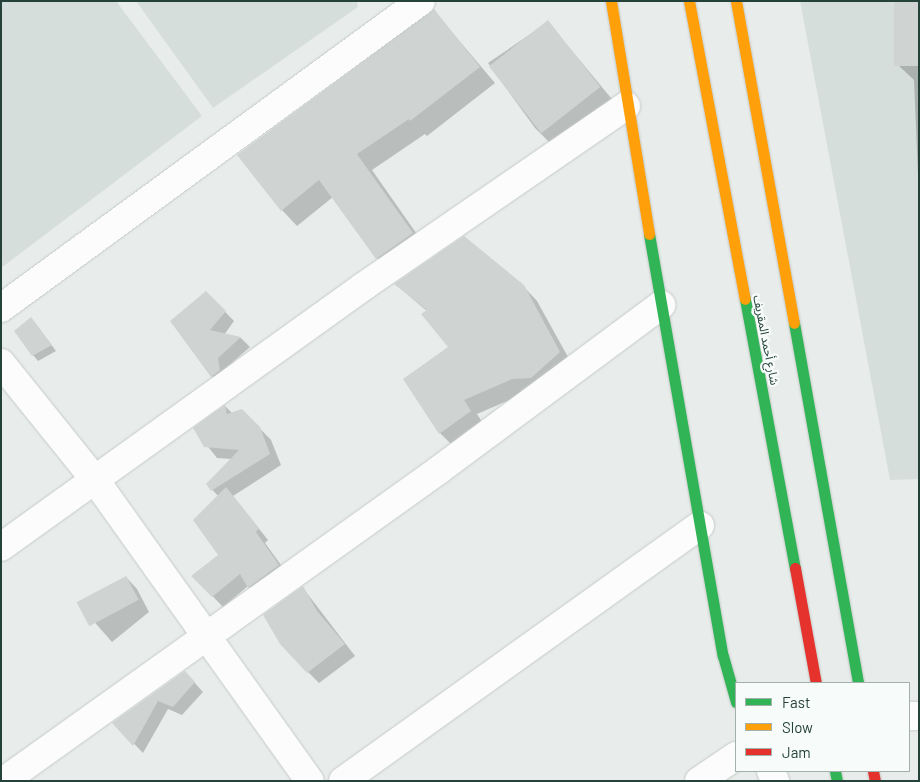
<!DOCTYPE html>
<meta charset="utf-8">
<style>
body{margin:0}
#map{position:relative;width:920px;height:782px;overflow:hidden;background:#e8edeb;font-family:Barlow,"Noto Sans Arabic",sans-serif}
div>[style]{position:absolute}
.built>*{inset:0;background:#d6dedb}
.shadow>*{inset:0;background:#0003}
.building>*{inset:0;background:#cfd4d2;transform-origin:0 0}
.roads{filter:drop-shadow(0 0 1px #c5cac8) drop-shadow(0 0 1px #c5cac8)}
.street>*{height:28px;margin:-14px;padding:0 14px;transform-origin:14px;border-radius:14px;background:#fcfcfc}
.fast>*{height:11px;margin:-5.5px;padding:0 5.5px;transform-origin:5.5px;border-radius:5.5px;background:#30b455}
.slow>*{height:11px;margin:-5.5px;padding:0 5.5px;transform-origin:5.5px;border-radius:5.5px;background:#ff9f0a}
.jam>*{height:11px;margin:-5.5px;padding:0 5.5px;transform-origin:5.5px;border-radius:5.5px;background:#e5322d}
span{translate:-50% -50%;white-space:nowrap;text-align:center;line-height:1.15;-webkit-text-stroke:4.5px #f7fbf9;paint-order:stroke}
.street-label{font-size:12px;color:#24423a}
.frame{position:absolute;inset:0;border:2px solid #24423a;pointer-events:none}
.legend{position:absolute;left:735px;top:682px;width:175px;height:90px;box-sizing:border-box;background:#f7fbf9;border:1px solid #a3b1ad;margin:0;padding:6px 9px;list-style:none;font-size:15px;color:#24423a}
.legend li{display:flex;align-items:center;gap:10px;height:25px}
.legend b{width:25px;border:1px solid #a3b1ad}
</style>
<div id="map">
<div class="built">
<i style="clip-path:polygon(1px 1px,116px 1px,202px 116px,1px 268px)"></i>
<i style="clip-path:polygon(136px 1px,357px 1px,358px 7px,213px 108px)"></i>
<i style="clip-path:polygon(800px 1px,919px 1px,919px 479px,890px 480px)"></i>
</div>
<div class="shadow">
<i style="clip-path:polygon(919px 1px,919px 200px,914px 80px,898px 65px)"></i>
<i style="clip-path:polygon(434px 11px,495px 83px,427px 136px,425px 134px,372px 170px,428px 250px,393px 274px,377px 258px,333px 197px,297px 226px,282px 210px)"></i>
<i style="clip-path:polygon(548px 22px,616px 104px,552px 145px,535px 128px,488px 63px)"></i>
<i style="clip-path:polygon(396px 285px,523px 286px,537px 301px,573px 366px,526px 393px,477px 414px,484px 425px,454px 447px,440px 433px,450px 348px,427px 311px)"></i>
<i style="clip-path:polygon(206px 292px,234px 321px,224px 335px,241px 338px,250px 347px,227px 367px,229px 380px,221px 385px,212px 376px)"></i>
<i style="clip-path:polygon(31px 318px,56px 351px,38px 361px,33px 355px)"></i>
<i style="clip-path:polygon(225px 406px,232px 413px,242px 410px,271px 440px,281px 465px,233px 496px,268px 540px,265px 543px,289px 576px,259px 597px,248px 586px,223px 607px,193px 576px,220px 555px,219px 497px,207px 484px,231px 459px,217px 458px,194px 429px)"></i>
<i style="clip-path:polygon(126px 577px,137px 589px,149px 612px,112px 642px,83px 609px)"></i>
<i style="clip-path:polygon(303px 588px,355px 656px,319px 683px,308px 672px)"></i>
<i style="clip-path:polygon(185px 672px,203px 692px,182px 715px,168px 709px,143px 753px,114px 723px)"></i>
</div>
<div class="building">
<i style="left:894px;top:1px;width:25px;height:65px"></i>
<i style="clip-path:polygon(434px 9px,480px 67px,410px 121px,409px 119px,357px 154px,413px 233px,376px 259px,319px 180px,281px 211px,237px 155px)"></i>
<i style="left:548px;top:20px;width:85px;height:75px;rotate:52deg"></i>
<i style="clip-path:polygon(464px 236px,524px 285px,560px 352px,531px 378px,512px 379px,464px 400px,471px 411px,439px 434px,403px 379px,448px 347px,421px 314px,427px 310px,394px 284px)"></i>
<i style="clip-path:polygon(206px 291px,226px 311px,210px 330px,241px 337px,218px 358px,220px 370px,211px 377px,170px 321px)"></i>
<i style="clip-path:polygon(31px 317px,52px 345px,32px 356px,14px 331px)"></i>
<i style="clip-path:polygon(225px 405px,227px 414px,242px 409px,260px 427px,270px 454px,211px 491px,206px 484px,239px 450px,204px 447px,193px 428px)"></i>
<i style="clip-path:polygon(226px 487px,259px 528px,256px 532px,279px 565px,248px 588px,240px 574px,212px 597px,191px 576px,218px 555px,193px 520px)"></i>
<i style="left:126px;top:576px;width:27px;height:56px;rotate:62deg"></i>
<i style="clip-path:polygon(303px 586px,317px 611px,345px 644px,307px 673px,280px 644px,263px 615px)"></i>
<i style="clip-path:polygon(185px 671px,195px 682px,173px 707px,158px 701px,133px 746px,112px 723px)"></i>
</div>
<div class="roads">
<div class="street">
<i style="left:1px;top:308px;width:520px;rotate:-36.17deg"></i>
<i style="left:1px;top:363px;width:150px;rotate:51.2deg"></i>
<i style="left:95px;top:480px;width:370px;rotate:54.5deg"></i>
<i style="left:1px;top:547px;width:447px;rotate:-35.7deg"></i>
<i style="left:364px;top:286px;width:318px;rotate:-34.5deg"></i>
<i style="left:909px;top:716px;width:10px"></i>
<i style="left:771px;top:771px;width:11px;rotate:68deg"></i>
<i style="left:4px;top:781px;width:535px;rotate:-35.56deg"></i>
<i style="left:439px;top:470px;width:277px;rotate:-36.6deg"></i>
<i style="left:343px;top:781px;width:439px;rotate:-35.6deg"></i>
<i style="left:699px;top:781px;width:45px;rotate:-34deg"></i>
</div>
<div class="fast">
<i style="left:649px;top:234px;width:428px;rotate:80.1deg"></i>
<i style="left:723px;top:656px;width:48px;rotate:74.2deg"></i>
<i style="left:745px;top:299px;width:274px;rotate:79.5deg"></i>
<i style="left:794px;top:323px;width:366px;rotate:79.9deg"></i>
<i style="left:835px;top:771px;width:10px;rotate:79deg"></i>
</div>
<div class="slow">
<i style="left:611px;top:1px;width:236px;rotate:80.7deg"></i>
<i style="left:689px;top:1px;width:303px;rotate:79.4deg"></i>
<i style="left:736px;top:1px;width:327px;rotate:79.8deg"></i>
</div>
<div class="jam">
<i style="left:795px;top:568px;width:117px;rotate:79.7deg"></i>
<i style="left:873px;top:771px;width:10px;rotate:79deg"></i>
</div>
</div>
<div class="street-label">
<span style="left:766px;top:340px;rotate:79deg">شارع أحمد المقريف</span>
</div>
<div class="frame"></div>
<ul class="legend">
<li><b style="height:6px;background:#30b455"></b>Fast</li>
<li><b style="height:6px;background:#ff9f0a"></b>Slow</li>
<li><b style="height:6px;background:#e5322d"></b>Jam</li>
</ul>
</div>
